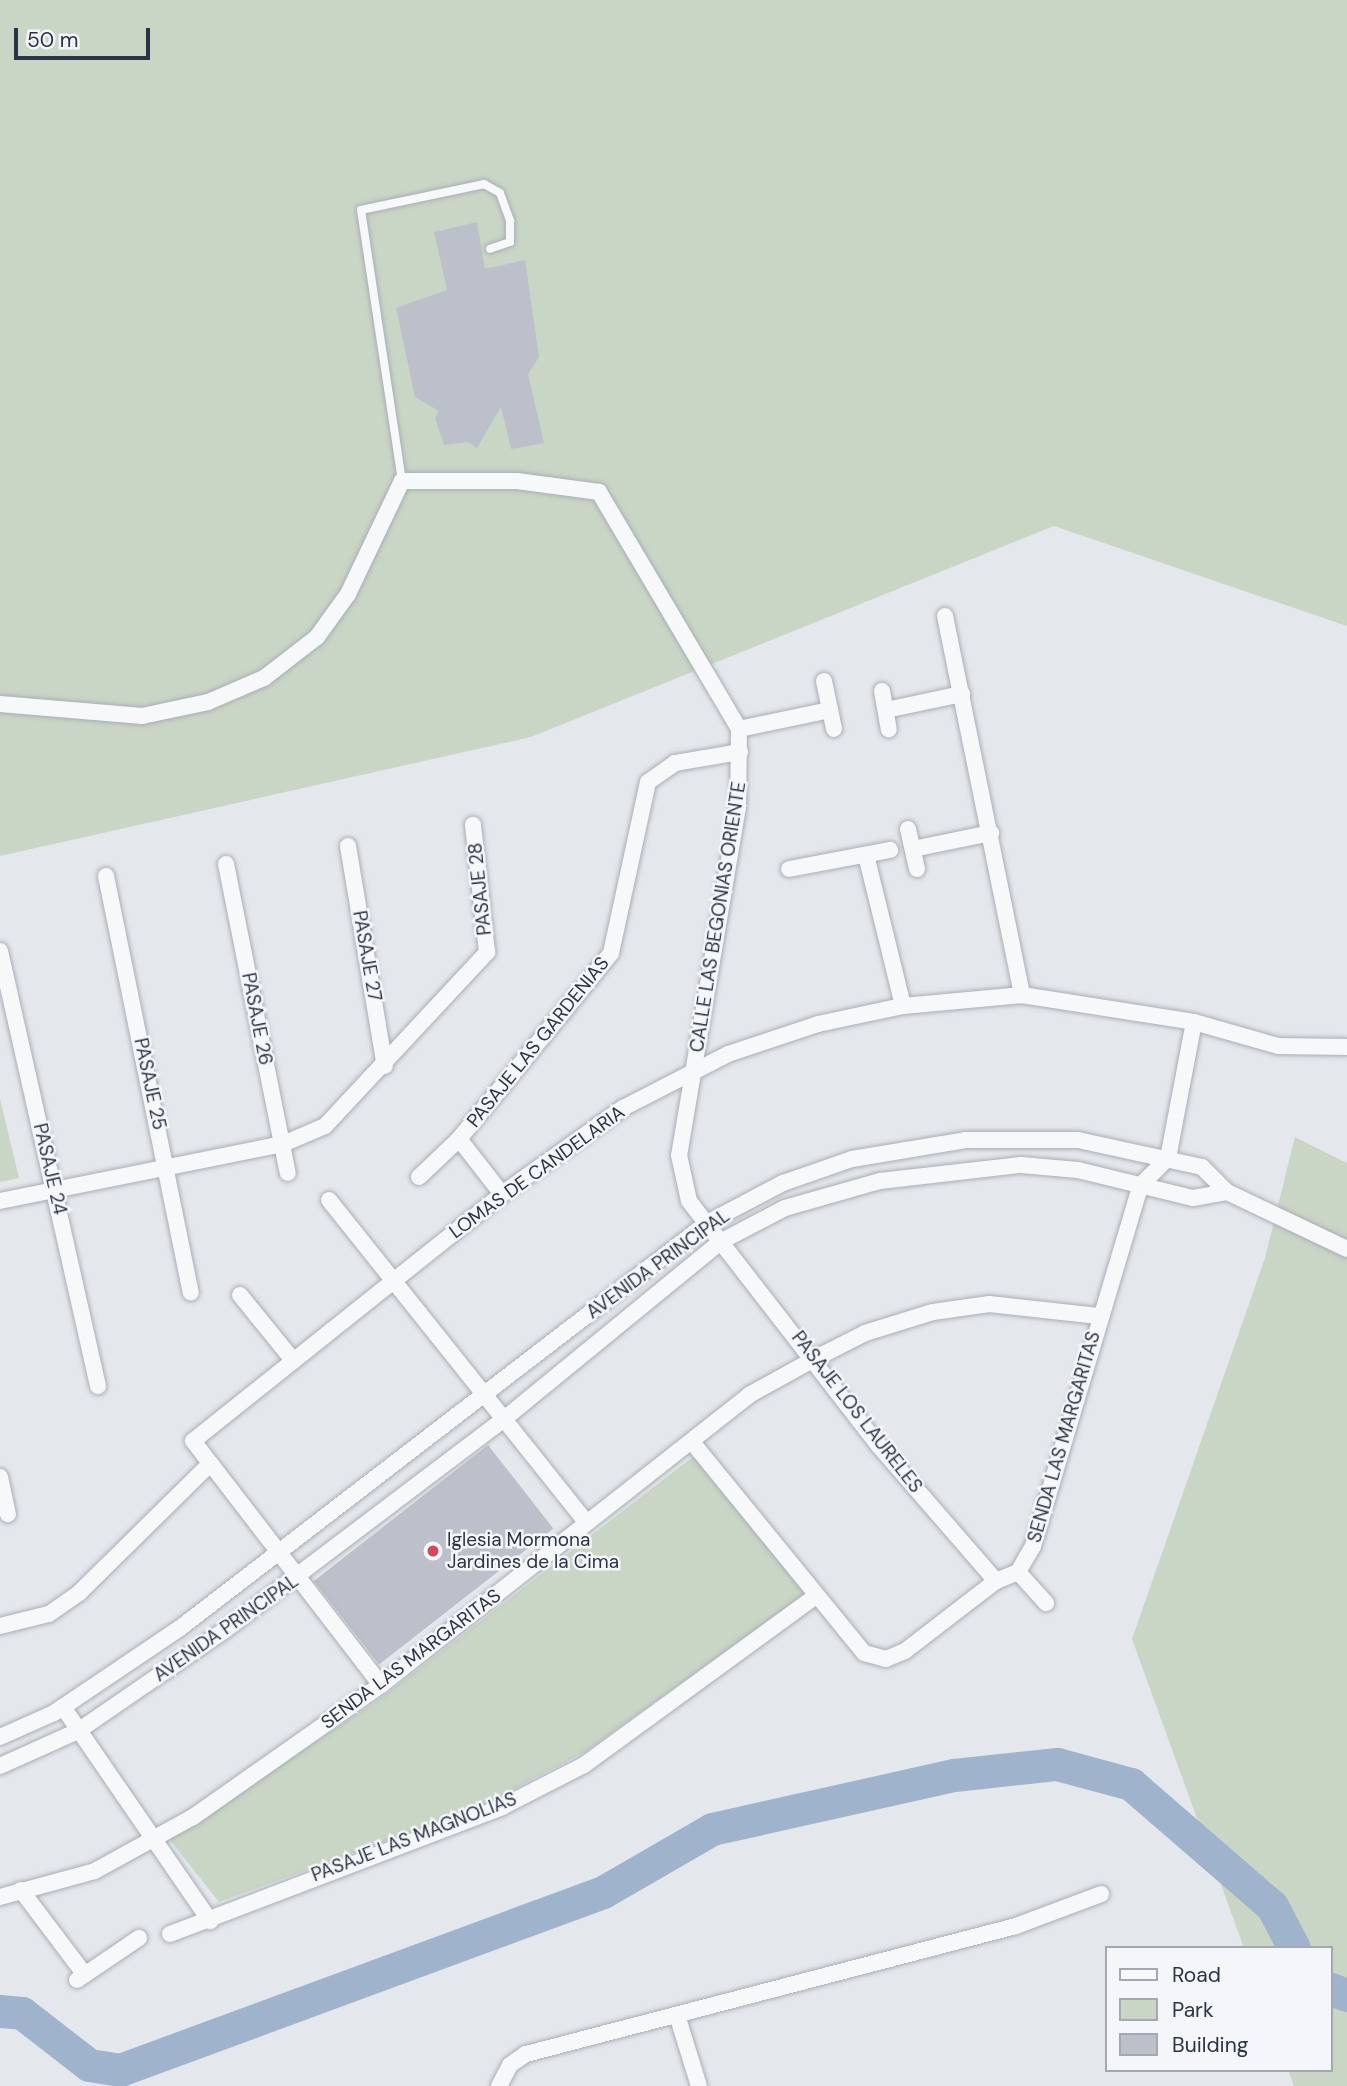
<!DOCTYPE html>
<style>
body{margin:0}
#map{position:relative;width:1347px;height:2086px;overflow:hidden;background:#e4e7ec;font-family:"DM Sans",sans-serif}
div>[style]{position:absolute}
.green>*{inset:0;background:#c9d6c5}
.river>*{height:33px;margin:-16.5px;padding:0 16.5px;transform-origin:16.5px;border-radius:16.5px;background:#9fb4cc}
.building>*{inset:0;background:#bbc0ca;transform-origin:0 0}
.roads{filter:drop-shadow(0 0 2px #a9aeb7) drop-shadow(0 0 2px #a9aeb7)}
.lane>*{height:8px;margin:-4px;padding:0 4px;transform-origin:4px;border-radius:4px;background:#f7f8fa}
.street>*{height:16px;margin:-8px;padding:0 8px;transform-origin:8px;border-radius:8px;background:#f7f8fa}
.dots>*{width:19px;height:19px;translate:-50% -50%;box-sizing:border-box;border:4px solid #f4f6f9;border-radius:50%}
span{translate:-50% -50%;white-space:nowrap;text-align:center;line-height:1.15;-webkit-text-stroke:5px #f4f6f9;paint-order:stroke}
.street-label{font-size:19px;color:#2b3445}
.poi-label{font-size:19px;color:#2b3445}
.left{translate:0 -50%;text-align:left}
.legend{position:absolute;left:1105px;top:1946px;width:228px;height:126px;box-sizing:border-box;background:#f4f6f9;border:2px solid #a4a8b1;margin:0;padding:9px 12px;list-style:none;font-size:21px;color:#2b3445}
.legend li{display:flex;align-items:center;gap:14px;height:35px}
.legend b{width:35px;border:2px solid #a4a8b1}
.scale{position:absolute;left:14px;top:28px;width:136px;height:32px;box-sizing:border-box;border:4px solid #2b3445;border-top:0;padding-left:9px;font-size:21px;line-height:24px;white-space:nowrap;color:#2b3445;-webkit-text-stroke:5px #f4f6f9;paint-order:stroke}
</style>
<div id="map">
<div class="green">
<i style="clip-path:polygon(0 0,1347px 0,1347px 626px,1054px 526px,531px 737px,0 856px)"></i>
<i style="clip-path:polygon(0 1099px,19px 1178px,0 1182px)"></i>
<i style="clip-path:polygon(1295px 1137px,1347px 1163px,1347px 2086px,1294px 2086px,1288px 2070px,1331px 2070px,1331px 1948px,1244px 1948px,1132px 1639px,1265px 1258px)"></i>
<i style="clip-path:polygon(694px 1456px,805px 1594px,585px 1752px,481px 1806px,219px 1902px,169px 1839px,377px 1701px)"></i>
</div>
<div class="river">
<i style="left:1331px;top:1989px;width:17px;rotate:21deg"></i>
<i style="left:0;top:2011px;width:22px;rotate:5deg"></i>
<i style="left:22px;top:2013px;width:85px;rotate:37.8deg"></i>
<i style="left:89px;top:2065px;width:31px;rotate:9deg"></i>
<i style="left:120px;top:2070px;width:515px;rotate:-20.23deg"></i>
<i style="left:603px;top:1892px;width:126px;rotate:-30deg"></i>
<i style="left:712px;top:1829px;width:248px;rotate:-12.6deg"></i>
<i style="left:954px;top:1775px;width:104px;rotate:-6.1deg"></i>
<i style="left:1057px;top:1764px;width:77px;rotate:15.1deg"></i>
<i style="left:1131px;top:1784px;width:186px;rotate:40.9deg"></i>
<i style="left:1272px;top:1906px;width:47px;rotate:62.4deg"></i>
</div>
<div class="building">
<i style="clip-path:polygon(477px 222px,485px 269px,525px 260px,539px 357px,528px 374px,544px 443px,511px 449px,501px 407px,477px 448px,468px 442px,444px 445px,435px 418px,439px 411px,415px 397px,396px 308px,447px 290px,434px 232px)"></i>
<i style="left:488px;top:1445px;width:106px;height:221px;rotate:52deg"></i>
</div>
<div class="roads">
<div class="lane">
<i style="left:402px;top:481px;width:274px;rotate:-98.6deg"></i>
<i style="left:361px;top:210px;width:126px;rotate:-11.9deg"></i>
<i style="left:484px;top:184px;width:18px;rotate:29deg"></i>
<i style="left:500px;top:193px;width:30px;rotate:70deg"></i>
<i style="left:510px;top:221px;width:21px;rotate:90deg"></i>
<i style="left:510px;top:242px;width:21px;rotate:161deg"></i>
</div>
<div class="street">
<i style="left:945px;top:616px;width:387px;rotate:78.5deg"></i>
<i style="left:824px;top:681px;width:49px;rotate:78.2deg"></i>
<i style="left:882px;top:691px;width:39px;rotate:80deg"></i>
<i style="left:0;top:704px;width:143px;rotate:4.8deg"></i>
<i style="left:142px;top:716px;width:67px;rotate:-12deg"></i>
<i style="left:208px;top:702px;width:61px;rotate:-23.2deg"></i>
<i style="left:264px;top:678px;width:67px;rotate:-37.7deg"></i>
<i style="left:317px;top:637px;width:53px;rotate:-54.2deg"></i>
<i style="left:348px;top:594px;width:125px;rotate:-64.5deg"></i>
<i style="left:402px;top:481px;width:115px"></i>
<i style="left:517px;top:481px;width:83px;rotate:7.6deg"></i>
<i style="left:599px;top:492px;width:275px;rotate:59.4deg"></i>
<i style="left:739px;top:729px;width:78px;rotate:90.7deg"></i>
<i style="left:738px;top:807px;width:353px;rotate:99.6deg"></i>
<i style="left:679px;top:1155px;width:47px;rotate:77.7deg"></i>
<i style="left:689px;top:1201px;width:310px;rotate:52.2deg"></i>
<i style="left:879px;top:1446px;width:179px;rotate:49.1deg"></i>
<i style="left:886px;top:710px;width:78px;rotate:-11.9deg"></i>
<i style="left:739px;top:729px;width:93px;rotate:-11.8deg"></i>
<i style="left:908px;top:829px;width:41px;rotate:77.3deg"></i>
<i style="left:348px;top:846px;width:223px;rotate:80.5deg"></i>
<i style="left:913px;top:849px;width:80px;rotate:-11.6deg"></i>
<i style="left:866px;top:855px;width:155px;rotate:76.2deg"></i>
<i style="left:226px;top:864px;width:315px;rotate:78.7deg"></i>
<i style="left:789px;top:869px;width:103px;rotate:-10.7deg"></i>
<i style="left:106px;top:876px;width:425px;rotate:78.5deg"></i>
<i style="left:0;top:951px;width:446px;rotate:77.3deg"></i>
<i style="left:459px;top:1139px;width:70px;rotate:52deg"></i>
<i style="left:419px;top:1177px;width:55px;rotate:-43.5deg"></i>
<i style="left:459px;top:1139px;width:240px;rotate:-50.7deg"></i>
<i style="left:611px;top:953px;width:175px;rotate:-77.8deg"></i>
<i style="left:648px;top:782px;width:33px;rotate:-35deg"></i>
<i style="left:675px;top:763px;width:66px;rotate:-9.6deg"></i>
<i style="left:329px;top:1200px;width:412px;rotate:51.4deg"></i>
<i style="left:0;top:1201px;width:289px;rotate:-11.4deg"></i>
<i style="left:283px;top:1144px;width:46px;rotate:-23.2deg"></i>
<i style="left:325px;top:1126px;width:238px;rotate:-47deg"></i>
<i style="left:487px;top:952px;width:128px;rotate:-96.3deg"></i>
<i style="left:240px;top:1295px;width:82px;rotate:50.9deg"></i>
<i style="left:692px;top:1442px;width:272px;rotate:50.8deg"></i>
<i style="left:864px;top:1653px;width:23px;rotate:15deg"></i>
<i style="left:886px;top:1659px;width:21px;rotate:-23deg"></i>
<i style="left:905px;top:1651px;width:115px;rotate:-37.6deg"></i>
<i style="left:996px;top:1581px;width:24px;rotate:-22deg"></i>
<i style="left:1018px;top:1572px;width:30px;rotate:-60deg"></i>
<i style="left:1033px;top:1546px;width:376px;rotate:-73.4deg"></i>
<i style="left:1140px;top:1186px;width:40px;rotate:-45deg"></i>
<i style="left:1168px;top:1158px;width:138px;rotate:-79.2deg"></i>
<i style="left:0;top:1477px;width:38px;rotate:78deg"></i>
<i style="left:1018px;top:1572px;width:42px;rotate:47.9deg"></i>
<i style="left:0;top:1626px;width:50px;rotate:-13.8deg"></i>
<i style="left:49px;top:1614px;width:38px;rotate:-35deg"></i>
<i style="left:80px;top:1592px;width:182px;rotate:-44.6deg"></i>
<i style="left:381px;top:1685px;width:308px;rotate:-127.6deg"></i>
<i style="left:193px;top:1441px;width:396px;rotate:-38.6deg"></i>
<i style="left:502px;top:1194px;width:148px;rotate:-35.4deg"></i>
<i style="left:623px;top:1108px;width:118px;rotate:-27.2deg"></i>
<i style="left:728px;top:1054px;width:95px;rotate:-18.4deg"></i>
<i style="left:818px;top:1024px;width:87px;rotate:-12deg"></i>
<i style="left:903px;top:1006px;width:120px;rotate:-5.3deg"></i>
<i style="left:1022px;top:995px;width:174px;rotate:8.9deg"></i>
<i style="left:1194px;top:1022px;width:87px;rotate:15.9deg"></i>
<i style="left:1278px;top:1046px;width:69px;rotate:0.8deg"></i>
<i style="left:63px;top:1707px;width:260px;rotate:55.5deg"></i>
<i style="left:0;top:1737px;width:59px;rotate:-24deg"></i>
<i style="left:54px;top:1713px;width:152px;rotate:-34deg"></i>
<i style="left:180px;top:1628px;width:665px;rotate:-37.54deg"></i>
<i style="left:707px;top:1223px;width:86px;rotate:-27.8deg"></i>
<i style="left:783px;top:1183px;width:73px;rotate:-19.2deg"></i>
<i style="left:852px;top:1159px;width:115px;rotate:-9.5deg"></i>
<i style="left:965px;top:1140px;width:113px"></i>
<i style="left:1078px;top:1140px;width:127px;rotate:12.3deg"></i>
<i style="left:1202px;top:1167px;width:35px;rotate:45deg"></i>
<i style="left:1227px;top:1192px;width:133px;rotate:25.4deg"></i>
<i style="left:0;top:1766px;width:85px;rotate:-24.2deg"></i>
<i style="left:78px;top:1731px;width:178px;rotate:-34.5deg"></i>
<i style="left:225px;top:1630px;width:350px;rotate:-37.1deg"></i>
<i style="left:504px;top:1419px;width:279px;rotate:-39.3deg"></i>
<i style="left:720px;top:1242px;width:73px;rotate:-27.6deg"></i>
<i style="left:785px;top:1208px;width:99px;rotate:-15.9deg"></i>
<i style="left:880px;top:1181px;width:142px;rotate:-6.5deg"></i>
<i style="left:1021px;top:1165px;width:57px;rotate:5deg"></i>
<i style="left:1078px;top:1170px;width:118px;rotate:13.7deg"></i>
<i style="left:1193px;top:1198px;width:35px;rotate:-10deg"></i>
<i style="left:21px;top:1890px;width:106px;rotate:53deg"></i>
<i style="left:0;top:1897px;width:98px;rotate:-15.3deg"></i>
<i style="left:95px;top:1871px;width:112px;rotate:-28.9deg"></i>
<i style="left:193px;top:1817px;width:230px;rotate:-35.1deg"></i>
<i style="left:381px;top:1685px;width:469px;rotate:-38.2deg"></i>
<i style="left:749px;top:1395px;width:77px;rotate:-28.9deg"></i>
<i style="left:816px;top:1358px;width:55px;rotate:-27deg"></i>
<i style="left:865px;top:1333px;width:71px;rotate:-17.2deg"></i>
<i style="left:933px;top:1312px;width:57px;rotate:-8.1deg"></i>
<i style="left:989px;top:1304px;width:110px;rotate:6.3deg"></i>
<i style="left:170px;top:1934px;width:355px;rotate:-20.9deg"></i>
<i style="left:502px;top:1807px;width:92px;rotate:-27.1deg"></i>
<i style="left:584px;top:1765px;width:287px;rotate:-36.1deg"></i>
<i style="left:77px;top:1980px;width:75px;rotate:-34.1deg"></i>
<i style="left:677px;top:2015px;width:74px;rotate:72.8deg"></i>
<i style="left:499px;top:2086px;width:24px;rotate:-62deg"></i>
<i style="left:510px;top:2065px;width:19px;rotate:-35deg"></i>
<i style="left:526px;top:2054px;width:506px;rotate:-14.64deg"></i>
<i style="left:1016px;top:1926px;width:91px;rotate:-20.6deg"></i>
</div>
</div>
<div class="dots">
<i style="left:433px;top:1551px;background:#d1495b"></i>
</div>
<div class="street-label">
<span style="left:480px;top:889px;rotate:-96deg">PASAJE 28</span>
<span style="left:718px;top:917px;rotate:-81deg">CALLE LAS BEGONIAS ORIENTE</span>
<span style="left:367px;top:956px;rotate:80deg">PASAJE 27</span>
<span style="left:257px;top:1019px;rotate:79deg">PASAJE 26</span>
<span style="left:538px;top:1042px;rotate:-51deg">PASAJE LAS GARDENIAS</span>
<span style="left:150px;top:1084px;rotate:78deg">PASAJE 25</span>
<span style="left:50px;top:1169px;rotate:77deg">PASAJE 24</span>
<span style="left:537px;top:1172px;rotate:-36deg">LOMAS DE CANDELARIA</span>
<span style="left:658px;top:1264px;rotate:-36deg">AVENIDA PRINCIPAL</span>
<span style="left:857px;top:1412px;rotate:52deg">PASAJE LOS LAURELES</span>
<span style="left:1064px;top:1437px;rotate:-74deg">SENDA LAS MARGARITAS</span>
<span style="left:226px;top:1628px;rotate:-35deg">AVENIDA PRINCIPAL</span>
<span style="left:411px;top:1659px;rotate:-37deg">SENDA LAS MARGARITAS</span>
<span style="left:414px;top:1837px;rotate:-21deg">PASAJE LAS MAGNOLIAS</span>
</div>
<div class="poi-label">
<span class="left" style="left:447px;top:1551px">Iglesia Mormona<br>Jardines de la Cima</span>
</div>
<ul class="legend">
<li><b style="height:9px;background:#f7f8fa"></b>Road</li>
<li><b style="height:19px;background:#c9d6c5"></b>Park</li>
<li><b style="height:19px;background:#bbc0ca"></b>Building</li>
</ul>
<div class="scale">50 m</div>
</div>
